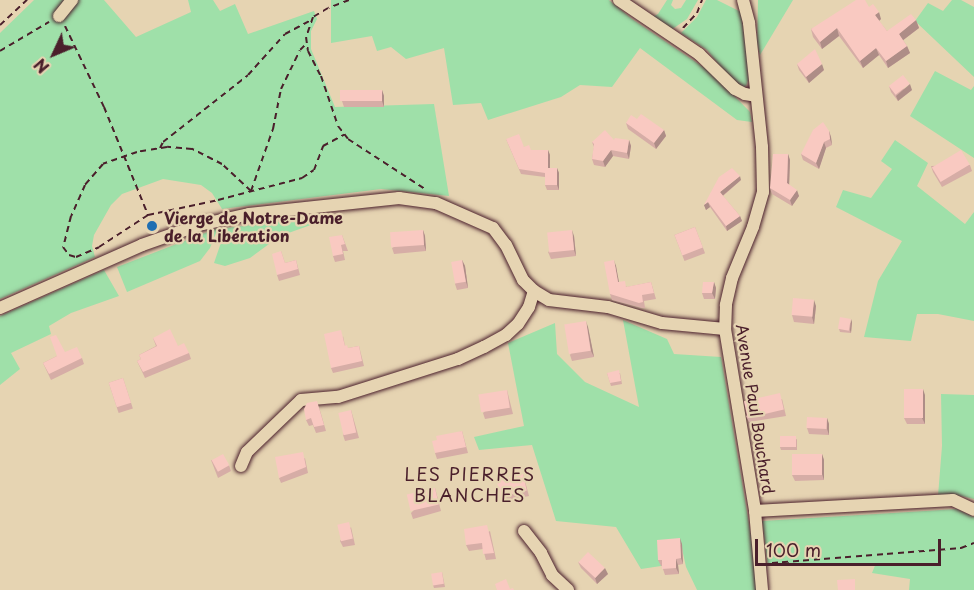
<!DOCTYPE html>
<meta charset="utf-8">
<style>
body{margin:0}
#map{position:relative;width:974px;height:590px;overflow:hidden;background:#e6d4b2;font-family:"Playpen Sans",sans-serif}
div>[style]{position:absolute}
.green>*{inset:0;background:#9fe0a9}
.path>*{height:2px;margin-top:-1px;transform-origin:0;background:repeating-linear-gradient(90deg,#4a1f2b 0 6px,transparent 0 10.5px)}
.roads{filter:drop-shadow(0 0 2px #4a1f2b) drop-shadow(0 0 2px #4a1f2b)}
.street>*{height:12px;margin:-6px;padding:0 6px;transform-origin:6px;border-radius:6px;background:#e6d4b2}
.wall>*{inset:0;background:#d6ada6;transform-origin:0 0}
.shaded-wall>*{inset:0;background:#ae8d87}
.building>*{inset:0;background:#f9c9c1;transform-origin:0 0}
.dots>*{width:16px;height:16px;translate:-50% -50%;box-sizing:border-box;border:3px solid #e6d4b2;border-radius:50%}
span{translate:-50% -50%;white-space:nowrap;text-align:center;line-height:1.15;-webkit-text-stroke:4.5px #e6d4b2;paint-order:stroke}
.poi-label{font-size:16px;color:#4a1f2b;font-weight:700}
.left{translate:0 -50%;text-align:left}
.street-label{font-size:16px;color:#4a1f2b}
.neighbourhood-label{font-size:18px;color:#4a1f2b;letter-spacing:1.5px}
.north{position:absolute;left:24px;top:24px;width:60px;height:60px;-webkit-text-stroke:4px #e6d4b2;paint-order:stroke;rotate:226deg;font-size:16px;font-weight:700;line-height:24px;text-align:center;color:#4a1f2b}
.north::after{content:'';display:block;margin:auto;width:21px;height:27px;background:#4a1f2b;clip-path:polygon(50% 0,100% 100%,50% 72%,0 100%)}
.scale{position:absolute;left:755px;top:539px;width:186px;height:27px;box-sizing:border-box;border:3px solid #4a1f2b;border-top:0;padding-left:8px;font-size:18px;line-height:21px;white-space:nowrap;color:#4a1f2b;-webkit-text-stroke:4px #e6d4b2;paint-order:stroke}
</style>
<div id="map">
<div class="green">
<i style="clip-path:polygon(34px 0,104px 0,136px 37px,191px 12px,188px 0,213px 0,220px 11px,235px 4px,248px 34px,314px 11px,317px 19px,311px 31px,311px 49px,335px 107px,434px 104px,449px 196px,381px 189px,222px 209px,212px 193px,201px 185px,163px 179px,122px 194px,111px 205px,94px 235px,92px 246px,95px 257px,0 299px,0 33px)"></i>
<i style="clip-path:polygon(331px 0,609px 0,632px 19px,712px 73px,750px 112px,752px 122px,737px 120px,640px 48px,612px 87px,580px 85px,561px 97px,488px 120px,481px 103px,453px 105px,444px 48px,406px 59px,391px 47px,377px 51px,372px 36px,331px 43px)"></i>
<i style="clip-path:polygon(667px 0,673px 0,671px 5px,675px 9px,681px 8px,686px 0,698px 0,687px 19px,671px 30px,652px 17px,658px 14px)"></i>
<i style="clip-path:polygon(706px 0,717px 0,741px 12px,747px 56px,749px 78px,746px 86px,741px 88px,728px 76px,707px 50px,681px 33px,697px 17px)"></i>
<i style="clip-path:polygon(758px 0,793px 0,760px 55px,757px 44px)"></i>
<i style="clip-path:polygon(952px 0,961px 0,974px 7px,974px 77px,915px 21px,928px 3px,943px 11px)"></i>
<i style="clip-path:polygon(935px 71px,971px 90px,974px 86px,974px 158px,910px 116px)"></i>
<i style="clip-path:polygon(895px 140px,928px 163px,917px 186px,965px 224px,974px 212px,974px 321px,938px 314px,917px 314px,911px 341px,864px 337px,878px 281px,902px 241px,836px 207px,843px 190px,871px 198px,892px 169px,881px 161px)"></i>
<i style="clip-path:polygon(318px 217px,322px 221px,280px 236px,250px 258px,225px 266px,214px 263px,226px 228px)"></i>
<i style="clip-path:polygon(218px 228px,210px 248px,200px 261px,127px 292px,117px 267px)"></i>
<i style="clip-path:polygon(104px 270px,119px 296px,71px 313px,49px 326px,51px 334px,11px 353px,20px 369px,0 385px,0 316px)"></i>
<i style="clip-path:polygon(623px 320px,667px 339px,674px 354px,721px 357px,758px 578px,757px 590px,697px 590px,686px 567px,681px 544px,661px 566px,641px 569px,616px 527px,556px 521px,532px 445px,479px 450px,474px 437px,524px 426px,508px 343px,555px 323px,557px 354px,585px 382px,639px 407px)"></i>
<i style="clip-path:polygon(941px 394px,974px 395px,974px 499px,961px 496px,938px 496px,942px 446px)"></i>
<i style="clip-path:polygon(957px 509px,974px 517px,974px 590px,909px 590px,910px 579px,872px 573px,876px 563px,768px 566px,762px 521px)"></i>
</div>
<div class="path">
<i style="left:349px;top:0;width:22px;rotate:159deg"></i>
<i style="left:328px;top:8px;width:17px;rotate:149deg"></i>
<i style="left:313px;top:17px;width:21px;rotate:109deg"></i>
<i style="left:306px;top:37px;width:14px;rotate:82deg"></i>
<i style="left:308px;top:51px;width:28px;rotate:63deg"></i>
<i style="left:321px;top:76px;width:53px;rotate:71.2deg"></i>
<i style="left:338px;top:126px;width:16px;rotate:52deg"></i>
<i style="left:348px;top:139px;width:92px;rotate:33deg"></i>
<i style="left:0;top:25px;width:37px;rotate:-43deg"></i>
<i style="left:65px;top:26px;width:90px;rotate:64.3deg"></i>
<i style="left:104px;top:107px;width:117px;rotate:67.8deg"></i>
<i style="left:683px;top:28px;width:21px;rotate:-47deg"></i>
<i style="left:697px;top:13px;width:14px;rotate:-69deg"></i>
<i style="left:0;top:51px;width:57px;rotate:-30.6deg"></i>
<i style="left:160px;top:148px;width:7px;rotate:-63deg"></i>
<i style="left:163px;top:142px;width:108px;rotate:-38.2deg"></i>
<i style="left:248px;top:75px;width:55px;rotate:-47.9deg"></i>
<i style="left:285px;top:34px;width:30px;rotate:-28deg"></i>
<i style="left:251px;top:191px;width:40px;rotate:-137deg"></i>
<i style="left:222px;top:164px;width:34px;rotate:-153deg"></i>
<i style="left:192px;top:149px;width:25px;rotate:-175deg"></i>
<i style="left:167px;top:147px;width:30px;rotate:171deg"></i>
<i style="left:137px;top:152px;width:36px;rotate:161deg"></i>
<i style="left:103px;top:164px;width:28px;rotate:131deg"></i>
<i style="left:85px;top:185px;width:34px;rotate:114deg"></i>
<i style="left:71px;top:216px;width:32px;rotate:104deg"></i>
<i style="left:63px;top:247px;width:10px;rotate:53deg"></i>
<i style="left:69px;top:255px;width:7px;rotate:16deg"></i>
<i style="left:76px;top:257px;width:25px;rotate:-23deg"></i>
<i style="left:99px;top:247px;width:59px;rotate:-33.1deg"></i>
<i style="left:148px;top:215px;width:72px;rotate:-12.1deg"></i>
<i style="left:218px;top:200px;width:87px;rotate:-14.7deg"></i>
<i style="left:302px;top:178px;width:14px;rotate:-34deg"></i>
<i style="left:314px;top:170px;width:26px;rotate:-69deg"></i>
<i style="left:323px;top:146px;width:24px;rotate:-28deg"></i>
<i style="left:251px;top:191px;width:66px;rotate:-70.5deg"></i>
<i style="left:273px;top:129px;width:41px;rotate:-78.7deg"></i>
<i style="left:281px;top:89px;width:43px;rotate:-64deg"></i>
<i style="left:300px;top:50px;width:8px;rotate:-45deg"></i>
<i style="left:772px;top:563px;width:190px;rotate:-4.5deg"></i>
<i style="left:961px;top:548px;width:14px;rotate:-21deg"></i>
</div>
<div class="roads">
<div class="street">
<i style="left:619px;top:0;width:97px;rotate:34deg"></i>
<i style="left:699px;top:54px;width:50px;rotate:44.2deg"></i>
<i style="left:735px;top:89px;width:11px;rotate:27deg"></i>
<i style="left:745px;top:94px;width:11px;rotate:10deg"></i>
<i style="left:743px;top:0;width:24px;rotate:75deg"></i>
<i style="left:749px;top:23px;width:125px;rotate:84deg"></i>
<i style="left:762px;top:147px;width:45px;rotate:88.7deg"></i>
<i style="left:763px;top:192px;width:36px;rotate:106deg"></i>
<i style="left:753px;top:227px;width:55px;rotate:112.4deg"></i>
<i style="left:732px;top:278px;width:28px;rotate:103deg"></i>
<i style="left:726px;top:305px;width:24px;rotate:92deg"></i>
<i style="left:725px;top:329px;width:184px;rotate:80.6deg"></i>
<i style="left:755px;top:511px;width:79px;rotate:84.9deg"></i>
<i style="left:59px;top:16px;width:21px;rotate:-51deg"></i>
<i style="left:0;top:308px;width:155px;rotate:-23.9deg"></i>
<i style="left:142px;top:245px;width:60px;rotate:-19.3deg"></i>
<i style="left:199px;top:225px;width:51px;rotate:-12.4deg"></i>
<i style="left:249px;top:214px;width:151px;rotate:-6.1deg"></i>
<i style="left:399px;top:198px;width:37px;rotate:8deg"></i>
<i style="left:436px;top:203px;width:62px;rotate:23.7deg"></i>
<i style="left:493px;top:228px;width:21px;rotate:53deg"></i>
<i style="left:506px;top:245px;width:39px;rotate:64deg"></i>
<i style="left:523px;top:280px;width:16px;rotate:45deg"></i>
<i style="left:534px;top:291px;width:17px;rotate:31deg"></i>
<i style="left:549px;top:300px;width:59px;rotate:6.8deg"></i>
<i style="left:608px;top:307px;width:56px;rotate:16.5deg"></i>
<i style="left:662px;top:323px;width:63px;rotate:5.4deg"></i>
<i style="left:241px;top:466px;width:15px;rotate:-67deg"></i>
<i style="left:247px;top:452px;width:75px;rotate:-43.9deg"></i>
<i style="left:301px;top:400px;width:37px;rotate:-5deg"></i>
<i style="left:338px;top:397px;width:126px;rotate:-17.6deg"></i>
<i style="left:458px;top:359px;width:29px;rotate:-25deg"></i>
<i style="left:484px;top:347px;width:25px;rotate:-29deg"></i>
<i style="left:506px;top:335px;width:16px;rotate:-43deg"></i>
<i style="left:518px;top:324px;width:20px;rotate:-57deg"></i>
<i style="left:529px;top:307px;width:17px;rotate:-73deg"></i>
<i style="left:755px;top:511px;width:198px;rotate:-3.2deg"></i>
<i style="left:953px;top:500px;width:23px;rotate:25deg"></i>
<i style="left:524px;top:531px;width:28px;rotate:52deg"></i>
<i style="left:541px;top:553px;width:25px;rotate:63deg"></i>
<i style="left:552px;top:575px;width:22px;rotate:43deg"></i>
</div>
</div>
<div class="wall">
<i style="clip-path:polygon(869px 7px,881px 19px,879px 21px,887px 31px,916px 20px,919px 28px,903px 40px,907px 46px,910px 53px,888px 68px,879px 55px,863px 68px,839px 36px,822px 49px,813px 37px,811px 29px)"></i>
<i style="clip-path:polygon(797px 64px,824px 70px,809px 83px,799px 70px)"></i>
<i style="clip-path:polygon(889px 86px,912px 90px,898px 101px,891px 92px)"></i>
<i style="clip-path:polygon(382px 90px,384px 96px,384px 107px,344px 107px,342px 101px)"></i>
<i style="clip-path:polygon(626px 123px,664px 130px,666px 136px,656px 149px,628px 129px)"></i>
<i style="clip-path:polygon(829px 131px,831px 137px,832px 145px,826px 148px,819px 169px,803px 160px,801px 154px)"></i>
<i style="clip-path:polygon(506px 139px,531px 150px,548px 150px,550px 155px,550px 168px,557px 168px,559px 173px,559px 190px,547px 190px,545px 185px,545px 177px,521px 174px)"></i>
<i style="clip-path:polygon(614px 140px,629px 140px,631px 146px,629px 159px,613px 156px,605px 167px,594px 165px,592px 159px,594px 147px,592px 142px)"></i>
<i style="clip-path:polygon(788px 154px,790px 160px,789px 185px,799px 196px,792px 206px,772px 194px,770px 188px)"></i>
<i style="clip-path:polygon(970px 165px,972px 171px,942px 187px,933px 172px,931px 166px)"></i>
<i style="clip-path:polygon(741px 180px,723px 196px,740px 216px,742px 221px,727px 231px,710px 207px,706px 210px,704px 205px)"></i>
<i style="left:695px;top:227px;width:28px;height:22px;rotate:69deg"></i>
<i style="clip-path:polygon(423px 230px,425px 236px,426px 251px,394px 254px,392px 248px)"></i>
<i style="clip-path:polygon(342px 235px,348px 251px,343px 251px,345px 260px,335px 262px,333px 256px)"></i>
<i style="clip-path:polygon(574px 236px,576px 256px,551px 259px,548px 252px)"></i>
<i style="clip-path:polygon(281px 251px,285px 263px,296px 260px,300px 275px,279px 281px,277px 275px)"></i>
<i style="clip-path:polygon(462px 260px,465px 266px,468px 288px,457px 290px,455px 284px)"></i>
<i style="clip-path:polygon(616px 266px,619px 282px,627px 287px,651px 282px,656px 299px,644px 301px,645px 308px,642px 308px,612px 300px,610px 294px)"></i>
<i style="clip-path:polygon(714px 282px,716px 288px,715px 299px,704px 299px,702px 293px)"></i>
<i style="clip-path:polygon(816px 306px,814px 324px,794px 322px,792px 315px)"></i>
<i style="clip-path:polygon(852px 322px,851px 333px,840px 332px,839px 329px)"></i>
<i style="clip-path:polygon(588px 327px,594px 357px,572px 361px,570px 355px)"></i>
<i style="clip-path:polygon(343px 336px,345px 346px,348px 348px,359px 346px,364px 366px,333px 373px,331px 368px)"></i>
<i style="clip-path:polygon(153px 338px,178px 346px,189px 353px,191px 359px,145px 378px,137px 361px,141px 359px,139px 355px,156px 346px)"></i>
<i style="clip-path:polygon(65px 352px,82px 358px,84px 364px,51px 380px,43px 363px)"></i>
<i style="clip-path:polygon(607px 373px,620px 373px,622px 384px,611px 386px)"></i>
<i style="left:123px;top:378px;width:32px;height:15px;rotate:72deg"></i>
<i style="clip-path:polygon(507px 390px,513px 414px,485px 419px,483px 413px)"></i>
<i style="clip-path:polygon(925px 395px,925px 424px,907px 424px,904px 418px)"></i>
<i style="clip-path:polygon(782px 399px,786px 416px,749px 422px,746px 416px)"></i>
<i style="clip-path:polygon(319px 407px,326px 431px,316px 433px,313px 425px,309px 426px,306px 420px)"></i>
<i style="clip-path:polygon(351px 410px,359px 438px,345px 441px,343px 435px)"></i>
<i style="clip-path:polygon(827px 418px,829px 424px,829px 435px,809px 434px,807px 428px)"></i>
<i style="clip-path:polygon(462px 431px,468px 453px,437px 459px,435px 453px,437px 440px)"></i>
<i style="clip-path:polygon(797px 439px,797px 450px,781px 450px,780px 447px)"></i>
<i style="clip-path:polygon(822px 454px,824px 460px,824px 480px,795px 481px,792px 475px)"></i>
<i style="clip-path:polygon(305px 458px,308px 473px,281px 483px,279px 478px)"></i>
<i style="clip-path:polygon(211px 460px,229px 465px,231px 471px,218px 478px)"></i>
<i style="clip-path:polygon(523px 474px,529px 496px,503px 502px,501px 496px)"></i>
<i style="clip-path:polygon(435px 488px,441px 511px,413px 519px,411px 513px)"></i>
<i style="clip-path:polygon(351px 527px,355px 545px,343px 547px,340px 541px)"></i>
<i style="clip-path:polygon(490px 531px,496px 559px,486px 560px,483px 549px,469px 551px,466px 545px)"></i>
<i style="clip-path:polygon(682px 544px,683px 564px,678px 565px,679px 574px,665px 575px,662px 566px,661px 566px,658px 560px)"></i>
<i style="clip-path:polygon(578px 562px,608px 574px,597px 584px,581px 568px)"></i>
<i style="clip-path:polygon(442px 572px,445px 587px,434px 588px,433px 585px)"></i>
</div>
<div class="shaded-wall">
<i style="clip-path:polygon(879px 12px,881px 19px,878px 22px,875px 15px)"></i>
<i style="clip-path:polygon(916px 20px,919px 28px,902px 41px,899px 34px)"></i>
<i style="clip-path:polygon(837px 28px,839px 36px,822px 49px,820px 42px)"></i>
<i style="clip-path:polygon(907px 46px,910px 53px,888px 68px,886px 61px)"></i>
<i style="clip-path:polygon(876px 48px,879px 55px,863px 68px,860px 61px)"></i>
<i style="clip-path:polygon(822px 64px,824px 70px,809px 83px,806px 77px)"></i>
<i style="clip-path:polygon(910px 84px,912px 90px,898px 101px,896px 96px)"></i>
<i style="clip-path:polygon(382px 90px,384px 96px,384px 107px,382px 101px)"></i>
<i style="clip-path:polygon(664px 130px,666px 136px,656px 149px,654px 143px)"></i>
<i style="clip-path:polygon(829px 131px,831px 137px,832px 145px,830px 139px)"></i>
<i style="clip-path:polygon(629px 140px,631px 146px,629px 159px,627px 153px)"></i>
<i style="clip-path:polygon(824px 142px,826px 148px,819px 169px,816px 163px)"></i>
<i style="clip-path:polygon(548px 150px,550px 155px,550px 173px,548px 168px)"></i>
<i style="clip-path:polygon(611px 150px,613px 156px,605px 167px,603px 161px)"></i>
<i style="clip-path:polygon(788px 154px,790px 160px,789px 189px,787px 183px)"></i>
<i style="clip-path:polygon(557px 168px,559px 173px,559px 190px,557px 185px)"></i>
<i style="clip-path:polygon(740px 176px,741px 180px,721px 197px,720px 192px)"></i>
<i style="clip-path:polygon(797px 190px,799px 196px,792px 206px,790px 200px)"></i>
<i style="clip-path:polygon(708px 202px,710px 207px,706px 210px,704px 205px)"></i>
<i style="clip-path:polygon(740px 216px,742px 221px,727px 231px,726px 226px)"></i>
<i style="clip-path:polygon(423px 230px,425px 236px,426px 251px,424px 245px)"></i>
<i style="clip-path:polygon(572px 230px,574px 236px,576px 256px,574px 250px)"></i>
<i style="clip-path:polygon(462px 260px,465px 266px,468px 288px,466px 282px)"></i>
<i style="clip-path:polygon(614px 260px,616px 266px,620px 288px,618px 282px)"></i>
<i style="clip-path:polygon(714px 282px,716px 288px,715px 299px,712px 293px)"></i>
<i style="clip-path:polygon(814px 300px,816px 306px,814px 324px,812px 317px)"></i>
<i style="clip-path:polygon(851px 319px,852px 322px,851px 333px,850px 330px)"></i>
<i style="clip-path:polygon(586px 321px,588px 327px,594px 357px,591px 351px)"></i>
<i style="clip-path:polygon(923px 389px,925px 395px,925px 424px,922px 418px)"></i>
<i style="clip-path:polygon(827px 418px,829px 424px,829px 435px,827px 429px)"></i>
<i style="clip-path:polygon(822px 454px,824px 460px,824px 480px,822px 474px)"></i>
<i style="clip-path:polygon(680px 538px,682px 544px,683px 564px,681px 558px)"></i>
<i style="clip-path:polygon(676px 559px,678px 565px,679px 574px,676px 568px)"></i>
<i style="clip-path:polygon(605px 568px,608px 574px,597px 584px,595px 578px)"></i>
</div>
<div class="building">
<i style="clip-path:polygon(856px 0,865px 0,869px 7px,873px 4px,879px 12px,875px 15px,887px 31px,911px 14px,916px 20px,899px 34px,907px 46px,886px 61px,876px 48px,860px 61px,837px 28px,820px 42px,811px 29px)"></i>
<i style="clip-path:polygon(815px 49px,822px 64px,806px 77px,797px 64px)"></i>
<i style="left:903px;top:75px;width:11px;height:18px;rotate:52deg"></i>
<i style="left:382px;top:90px;width:11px;height:42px;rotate:90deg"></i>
<i style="clip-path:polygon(641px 114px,664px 130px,654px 143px,626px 123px,631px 115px,637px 119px)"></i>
<i style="clip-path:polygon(823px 122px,829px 131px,830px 139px,824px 142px,816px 163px,801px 154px,813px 130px)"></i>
<i style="clip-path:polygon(605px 130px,614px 140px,615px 138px,629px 140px,627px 153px,611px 150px,603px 161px,592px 159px,594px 144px,592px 142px)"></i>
<i style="clip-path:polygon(519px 134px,524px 147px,529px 145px,531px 150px,548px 150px,548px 168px,557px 168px,557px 185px,545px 185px,545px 173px,519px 169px,506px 139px)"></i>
<i style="left:961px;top:150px;width:17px;height:34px;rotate:59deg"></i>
<i style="clip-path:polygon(773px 154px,788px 154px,787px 183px,797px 190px,790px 200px,770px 188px)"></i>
<i style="clip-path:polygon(732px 168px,740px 176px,720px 192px,740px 216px,726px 226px,708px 202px,704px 205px,719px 177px)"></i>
<i style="left:695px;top:227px;width:22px;height:22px;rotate:69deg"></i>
<i style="left:423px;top:230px;width:15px;height:33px;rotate:86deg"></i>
<i style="left:572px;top:230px;width:20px;height:25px;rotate:84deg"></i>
<i style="clip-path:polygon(342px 235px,345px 244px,341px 245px,343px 254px,333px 256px,329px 237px)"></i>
<i style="clip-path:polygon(281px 251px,285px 263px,296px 260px,298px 269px,277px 275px,272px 254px)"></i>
<i style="left:462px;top:260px;width:22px;height:11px;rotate:80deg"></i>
<i style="clip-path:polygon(614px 260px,618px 282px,625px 281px,626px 287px,651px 282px,654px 293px,642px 295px,643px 302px,639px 303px,610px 294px,604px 262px)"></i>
<i style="clip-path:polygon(703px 282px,714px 282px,712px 293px,702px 293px)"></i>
<i style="left:793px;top:298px;width:21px;height:17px;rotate:5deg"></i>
<i style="left:840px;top:317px;width:11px;height:12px;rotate:10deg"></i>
<i style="left:586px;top:321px;width:30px;height:22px;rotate:81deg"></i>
<i style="clip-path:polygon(170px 329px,178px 346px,184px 343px,189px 353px,143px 372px,137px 361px,141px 359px,139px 355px,157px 346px,153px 338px)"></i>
<i style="clip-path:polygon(341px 330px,345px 346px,347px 345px,348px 348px,359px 346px,362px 361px,331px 368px,324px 334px)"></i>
<i style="clip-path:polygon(56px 335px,65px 352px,77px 347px,82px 358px,49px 374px,43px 363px,57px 356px,50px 337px)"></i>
<i style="clip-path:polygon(619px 370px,621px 381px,610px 383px,607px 373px)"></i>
<i style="left:123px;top:378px;width:26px;height:15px;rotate:72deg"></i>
<i style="left:904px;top:389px;width:19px;height:29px"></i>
<i style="left:507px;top:390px;width:18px;height:29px;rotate:81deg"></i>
<i style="left:780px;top:393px;width:17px;height:37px;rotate:77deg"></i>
<i style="clip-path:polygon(317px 401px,324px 425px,314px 427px,311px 418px,306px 420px,304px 409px,307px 403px)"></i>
<i style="left:351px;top:410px;width:23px;height:13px;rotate:77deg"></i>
<i style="left:807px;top:417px;width:20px;height:11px;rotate:3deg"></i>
<i style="clip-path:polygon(462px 431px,466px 447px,435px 453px,432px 441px,437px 440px,436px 436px)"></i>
<i style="left:780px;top:436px;width:16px;height:11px"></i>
<i style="clip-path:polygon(303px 452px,306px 467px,279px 478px,275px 457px)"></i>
<i style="left:223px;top:454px;width:13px;height:13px;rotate:61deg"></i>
<i style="left:792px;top:454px;width:30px;height:21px"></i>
<i style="left:523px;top:474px;width:17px;height:27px;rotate:77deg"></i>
<i style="left:435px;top:488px;width:17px;height:29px;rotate:77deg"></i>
<i style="left:349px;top:522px;width:17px;height:12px;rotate:77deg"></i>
<i style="clip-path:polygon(487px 525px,494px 553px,483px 554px,482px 543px,466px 545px,464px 529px)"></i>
<i style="clip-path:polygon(680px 538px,681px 558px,676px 559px,676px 568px,662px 569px,662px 560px,658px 560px,657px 540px)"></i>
<i style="left:588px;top:552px;width:23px;height:14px;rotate:43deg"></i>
<i style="left:442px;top:572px;width:12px;height:11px;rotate:81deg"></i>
<i style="clip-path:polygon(506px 579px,510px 589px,513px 588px,514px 590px,497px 590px,495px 584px)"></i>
<i style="clip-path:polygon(855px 579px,855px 590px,838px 590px,837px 580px)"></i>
</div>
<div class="dots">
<i style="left:152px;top:226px;background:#1f6fb2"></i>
</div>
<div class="poi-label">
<span class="left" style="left:164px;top:226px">Vierge de Notre-Dame<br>de la Libération</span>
</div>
<div class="street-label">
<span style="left:756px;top:409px;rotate:81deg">Avenue Paul Bouchard</span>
</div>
<div class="neighbourhood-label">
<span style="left:470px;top:485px">LES PIERRES<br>BLANCHES</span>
</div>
<div class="north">N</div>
<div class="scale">100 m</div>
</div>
